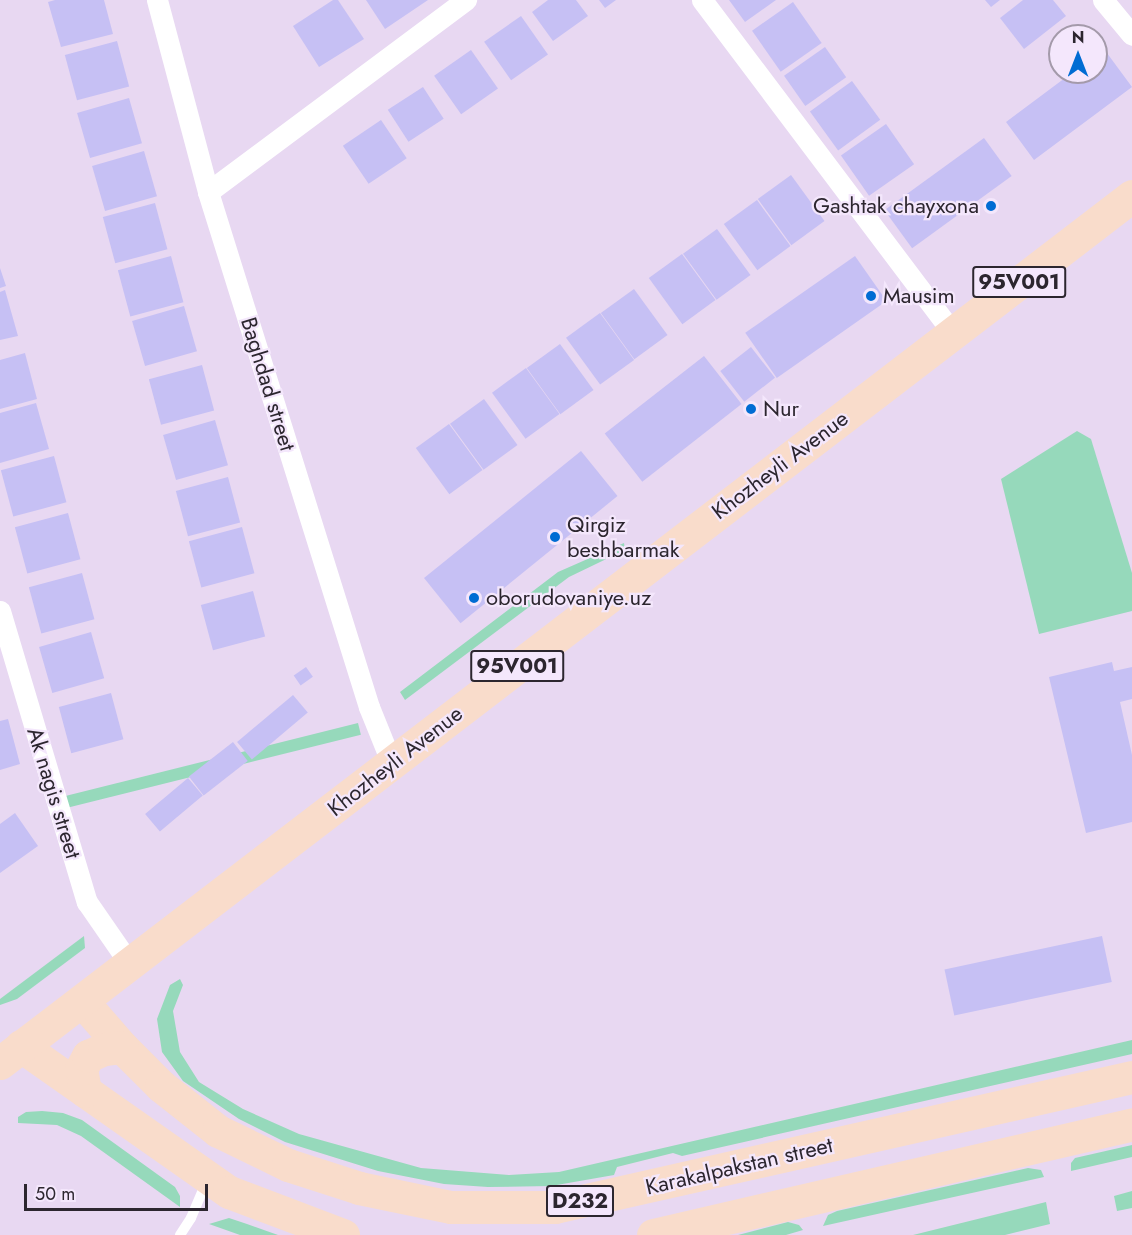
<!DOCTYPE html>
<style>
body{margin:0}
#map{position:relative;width:1132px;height:1235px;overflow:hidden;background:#e8d8f2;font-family:Jost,sans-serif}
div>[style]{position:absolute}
.green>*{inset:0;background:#96d9bb;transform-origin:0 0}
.building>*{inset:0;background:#c6c0f4;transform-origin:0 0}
.lane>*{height:10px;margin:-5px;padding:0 5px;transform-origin:5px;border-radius:5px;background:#fff}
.street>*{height:21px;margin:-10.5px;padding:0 10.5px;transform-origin:10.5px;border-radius:10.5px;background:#fff}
.primary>*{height:33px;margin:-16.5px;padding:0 16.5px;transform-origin:16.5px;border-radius:16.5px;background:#f9dccb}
.dots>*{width:16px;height:16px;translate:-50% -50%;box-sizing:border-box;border:3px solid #f4e7fc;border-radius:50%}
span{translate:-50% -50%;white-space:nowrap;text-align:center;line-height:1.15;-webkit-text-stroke:4.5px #f4e7fc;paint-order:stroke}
.shield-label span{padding:2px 4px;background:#f4e7fc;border:2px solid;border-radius:4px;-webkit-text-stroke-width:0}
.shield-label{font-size:21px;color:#2c262f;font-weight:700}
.poi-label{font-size:22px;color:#2c262f}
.right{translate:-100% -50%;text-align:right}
.left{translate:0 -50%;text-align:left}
.street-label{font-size:22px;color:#2c262f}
.north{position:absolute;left:1048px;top:24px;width:60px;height:60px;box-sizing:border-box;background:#f4e7fc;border:2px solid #a49aaa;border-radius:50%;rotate:0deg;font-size:16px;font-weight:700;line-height:24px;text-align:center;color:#2c262f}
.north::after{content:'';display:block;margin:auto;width:21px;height:27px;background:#006cd3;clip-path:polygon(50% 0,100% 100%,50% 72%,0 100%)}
.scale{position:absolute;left:24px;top:1184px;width:184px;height:27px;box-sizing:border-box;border:3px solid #2c262f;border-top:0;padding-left:8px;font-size:18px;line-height:21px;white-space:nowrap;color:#2c262f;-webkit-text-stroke:4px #f4e7fc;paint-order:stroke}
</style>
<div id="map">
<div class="green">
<i style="clip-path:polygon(1077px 431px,1091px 439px,1132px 573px,1132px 611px,1039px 634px,1001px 479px)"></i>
<i style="clip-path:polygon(624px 543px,625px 550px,569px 577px,405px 700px,400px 692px,558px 572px)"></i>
<i style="left:358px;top:723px;width:12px;height:316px;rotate:76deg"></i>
<i style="clip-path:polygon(84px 936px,85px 948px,17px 999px,0 1005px,0 999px)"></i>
<i style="clip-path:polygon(180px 979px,183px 985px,173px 1011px,180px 1052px,199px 1082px,243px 1109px,299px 1134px,421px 1168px,509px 1175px,559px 1172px,1132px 1040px,1132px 1054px,682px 1156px,673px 1153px,617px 1167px,614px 1175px,551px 1186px,488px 1187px,444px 1184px,378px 1171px,285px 1142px,239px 1119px,183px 1081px,162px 1052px,157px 1019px,170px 985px)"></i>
<i style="clip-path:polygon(42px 1111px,63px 1113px,82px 1120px,175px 1187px,180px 1196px,180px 1207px,81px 1136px,57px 1125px,18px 1123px,18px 1117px,26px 1112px)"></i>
<i style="clip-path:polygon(1132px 1145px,1132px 1157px,1071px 1171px,1071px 1163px,1075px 1158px)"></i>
<i style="clip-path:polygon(1028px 1168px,1041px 1170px,1044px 1177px,823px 1226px,828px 1215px,837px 1211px)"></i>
<i style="clip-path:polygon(1132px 1191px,1132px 1208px,1117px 1211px,1114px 1196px)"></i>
<i style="clip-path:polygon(1046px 1202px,1050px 1224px,1005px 1235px,913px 1235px)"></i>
<i style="clip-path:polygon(229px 1218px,247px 1224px,278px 1235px,240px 1235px,209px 1224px)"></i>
<i style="clip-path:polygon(788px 1222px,799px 1225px,803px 1230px,786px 1235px,738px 1235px)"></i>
</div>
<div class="building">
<i style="clip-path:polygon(55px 0,104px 0,113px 34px,61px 47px,48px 2px)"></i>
<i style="clip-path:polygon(333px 0,338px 0,364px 39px,319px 67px,293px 26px)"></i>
<i style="clip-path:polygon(366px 0,428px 0,385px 29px)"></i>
<i style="clip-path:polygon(548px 0,576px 0,588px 16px,553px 41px,532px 12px)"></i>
<i style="clip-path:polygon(599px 0,616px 0,605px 8px)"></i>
<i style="clip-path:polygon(729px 0,776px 0,745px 22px)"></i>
<i style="clip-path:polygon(985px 0,1000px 0,991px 7px)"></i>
<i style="clip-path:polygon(1023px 0,1053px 0,1066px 16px,1024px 49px,1000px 18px)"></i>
<i style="left:793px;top:2px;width:50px;height:50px;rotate:55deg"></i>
<i style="left:521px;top:16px;width:47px;height:45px;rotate:55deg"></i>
<i style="left:117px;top:41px;width:47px;height:54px;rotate:75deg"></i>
<i style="left:825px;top:47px;width:37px;height:50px;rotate:55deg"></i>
<i style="clip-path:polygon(1104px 49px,1132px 87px,1034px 160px,1006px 122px,1073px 72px,1096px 72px,1096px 55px)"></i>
<i style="left:471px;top:50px;width:47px;height:45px;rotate:55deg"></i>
<i style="left:852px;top:81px;width:48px;height:52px;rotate:54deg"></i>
<i style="left:423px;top:87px;width:38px;height:42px;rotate:57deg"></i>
<i style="left:129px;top:98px;width:47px;height:54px;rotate:74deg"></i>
<i style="left:381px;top:120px;width:46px;height:46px;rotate:56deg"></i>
<i style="left:886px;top:124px;width:49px;height:55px;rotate:55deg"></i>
<i style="left:984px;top:138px;width:47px;height:123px;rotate:54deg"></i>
<i style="left:144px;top:151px;width:47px;height:54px;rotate:74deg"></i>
<i style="left:791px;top:175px;width:57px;height:41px;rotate:54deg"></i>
<i style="left:757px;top:200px;width:57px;height:41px;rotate:54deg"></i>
<i style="left:155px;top:203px;width:48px;height:54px;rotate:75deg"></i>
<i style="left:717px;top:229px;width:57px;height:42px;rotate:54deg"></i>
<i style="left:682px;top:254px;width:57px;height:41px;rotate:54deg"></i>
<i style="left:171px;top:256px;width:48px;height:55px;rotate:75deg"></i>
<i style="left:855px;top:256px;width:55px;height:134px;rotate:55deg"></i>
<i style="clip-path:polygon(0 268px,6px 286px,0 288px)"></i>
<i style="left:634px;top:289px;width:57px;height:41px;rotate:54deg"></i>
<i style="clip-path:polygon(5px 290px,18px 336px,0 340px,0 292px)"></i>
<i style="left:184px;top:306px;width:47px;height:54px;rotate:74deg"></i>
<i style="left:600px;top:313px;width:58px;height:42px;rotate:54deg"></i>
<i style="left:560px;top:344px;width:57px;height:41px;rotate:54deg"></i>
<i style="left:751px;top:347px;width:39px;height:39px;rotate:52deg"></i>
<i style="clip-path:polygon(25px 353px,37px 399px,0 409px,0 360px)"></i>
<i style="left:704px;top:356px;width:61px;height:126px;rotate:52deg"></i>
<i style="left:202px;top:365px;width:47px;height:55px;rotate:75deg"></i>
<i style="left:526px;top:368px;width:57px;height:42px;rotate:54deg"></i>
<i style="left:484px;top:399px;width:57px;height:42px;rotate:54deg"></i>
<i style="clip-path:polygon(36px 403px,49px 449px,0 463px,0 413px)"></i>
<i style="left:215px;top:420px;width:47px;height:54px;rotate:74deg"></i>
<i style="left:449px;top:424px;width:57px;height:41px;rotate:54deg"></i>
<i style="left:581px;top:451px;width:58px;height:202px;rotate:51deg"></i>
<i style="left:54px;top:456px;width:48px;height:55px;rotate:75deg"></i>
<i style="left:228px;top:477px;width:47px;height:54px;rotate:75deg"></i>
<i style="left:68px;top:513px;width:48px;height:55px;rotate:75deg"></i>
<i style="left:242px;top:527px;width:48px;height:55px;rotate:75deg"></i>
<i style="left:82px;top:573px;width:48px;height:55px;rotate:75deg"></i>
<i style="left:253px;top:591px;width:47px;height:54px;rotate:75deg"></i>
<i style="left:91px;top:632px;width:48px;height:54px;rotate:74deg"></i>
<i style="clip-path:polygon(1112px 662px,1114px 671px,1132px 667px,1132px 699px,1120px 702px,1132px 755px,1132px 822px,1086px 833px,1049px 677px)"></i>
<i style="left:306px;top:667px;width:12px;height:15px;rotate:55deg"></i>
<i style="left:111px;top:693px;width:48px;height:54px;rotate:75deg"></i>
<i style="left:293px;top:695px;width:23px;height:73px;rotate:50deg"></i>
<i style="clip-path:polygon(8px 719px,20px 764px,0 770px,0 721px)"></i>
<i style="left:233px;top:742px;width:24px;height:56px;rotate:52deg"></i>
<i style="left:188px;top:778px;width:23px;height:56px;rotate:50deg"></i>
<i style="clip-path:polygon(15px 813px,38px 846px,0 873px,0 824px)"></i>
<i style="left:1102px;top:936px;width:47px;height:161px;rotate:78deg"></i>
</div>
<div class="lane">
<i style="left:180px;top:1235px;width:20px;rotate:-57deg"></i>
<i style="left:191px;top:1218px;width:39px;rotate:-67deg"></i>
</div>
<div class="street">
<i style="left:157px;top:0;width:199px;rotate:75.1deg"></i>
<i style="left:208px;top:192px;width:540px;rotate:72.64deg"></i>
<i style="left:369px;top:707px;width:61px;rotate:68deg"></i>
<i style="left:702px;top:0;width:417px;rotate:53deg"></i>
<i style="left:1103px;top:0;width:45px;rotate:50.4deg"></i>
<i style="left:208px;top:192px;width:322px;rotate:-36.7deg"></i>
<i style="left:0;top:611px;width:304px;rotate:73.4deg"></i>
<i style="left:87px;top:902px;width:75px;rotate:55.3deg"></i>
</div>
<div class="primary">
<i style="left:82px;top:1001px;width:61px;rotate:49deg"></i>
<i style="left:122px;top:1047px;width:55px;rotate:45deg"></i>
<i style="left:161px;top:1086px;width:73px;rotate:38.3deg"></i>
<i style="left:218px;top:1131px;width:78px;rotate:25.9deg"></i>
<i style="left:288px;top:1165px;width:75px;rotate:17.9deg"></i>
<i style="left:359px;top:1188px;width:94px;rotate:11.7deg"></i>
<i style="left:451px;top:1207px;width:104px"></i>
<i style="left:555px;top:1207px;width:591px;rotate:-12.7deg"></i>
<i style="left:21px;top:1046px;width:254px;rotate:35.1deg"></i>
<i style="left:229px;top:1192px;width:122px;rotate:20.7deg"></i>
<i style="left:0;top:1063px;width:1426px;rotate:-37.45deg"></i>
<i style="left:85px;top:1091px;width:22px;rotate:-100deg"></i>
<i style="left:81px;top:1069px;width:15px;rotate:-62deg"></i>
<i style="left:88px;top:1056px;width:17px;rotate:-24deg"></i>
<i style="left:104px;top:1049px;width:18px;rotate:-6deg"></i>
<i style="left:653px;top:1235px;width:492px;rotate:-13deg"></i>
</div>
<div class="dots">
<i style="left:991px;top:206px;background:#006cd3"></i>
<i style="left:871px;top:296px;background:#006cd3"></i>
<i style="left:751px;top:409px;background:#006cd3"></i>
<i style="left:555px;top:537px;background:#006cd3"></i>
<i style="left:474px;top:598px;background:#006cd3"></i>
</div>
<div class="shield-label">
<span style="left:1019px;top:282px">95V001</span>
<span style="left:517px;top:666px">95V001</span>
<span style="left:580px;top:1201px">D232</span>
</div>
<div class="poi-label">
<span class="right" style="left:979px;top:206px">Gashtak chayxona</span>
<span class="left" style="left:883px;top:296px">Mausim</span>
<span class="left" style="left:763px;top:409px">Nur</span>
<span class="left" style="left:567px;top:537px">Qirgiz<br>beshbarmak</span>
<span class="left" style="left:486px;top:598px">oborudovaniye.uz</span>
</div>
<div class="street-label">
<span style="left:268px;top:384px;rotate:73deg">Baghdad street</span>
<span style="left:780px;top:465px;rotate:-37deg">Khozheyli Avenue</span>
<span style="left:395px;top:761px;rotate:-38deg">Khozheyli Avenue</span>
<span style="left:54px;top:793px;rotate:73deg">Ak nagis street</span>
<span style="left:739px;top:1166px;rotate:-13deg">Karakalpakstan street</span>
</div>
<div class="north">N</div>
<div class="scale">50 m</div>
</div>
